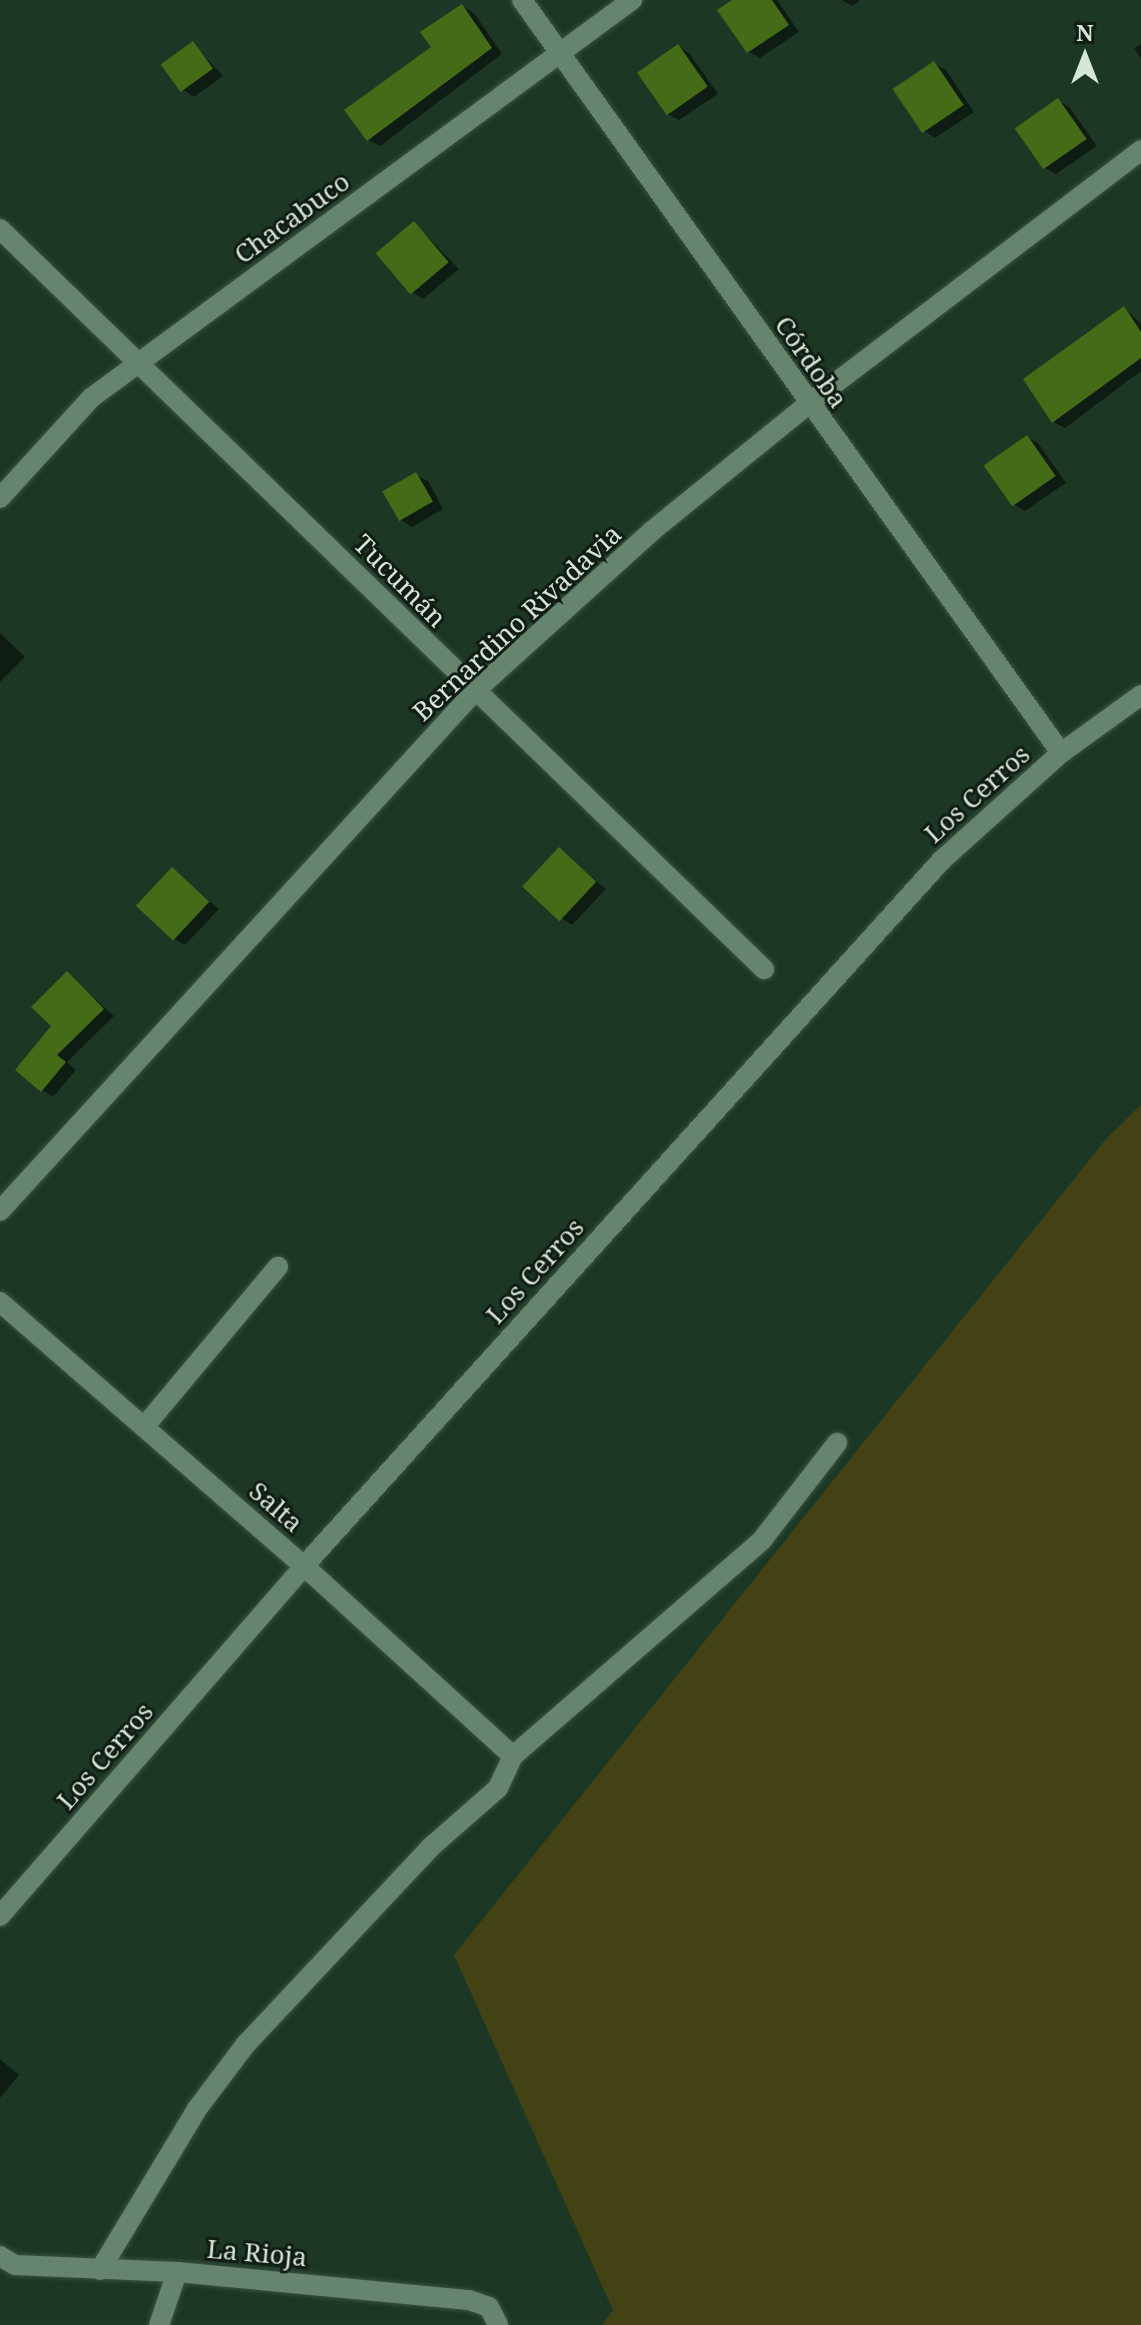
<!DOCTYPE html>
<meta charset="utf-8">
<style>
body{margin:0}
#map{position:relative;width:1141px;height:2325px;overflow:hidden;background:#1c3825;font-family:"Noto Serif",serif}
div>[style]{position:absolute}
.green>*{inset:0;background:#424214}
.shadow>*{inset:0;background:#0007}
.building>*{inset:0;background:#446c16;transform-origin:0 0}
.roads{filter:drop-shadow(0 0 2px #3a5343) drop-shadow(0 0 2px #3a5343)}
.minor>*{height:20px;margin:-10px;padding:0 10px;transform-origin:10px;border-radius:10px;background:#66856f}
span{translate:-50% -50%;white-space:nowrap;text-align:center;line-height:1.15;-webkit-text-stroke:6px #101c14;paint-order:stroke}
.street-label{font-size:26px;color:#d5e6d9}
.north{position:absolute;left:1045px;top:16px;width:80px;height:80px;-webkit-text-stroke:6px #101c14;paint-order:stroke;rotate:0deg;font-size:22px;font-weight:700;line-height:32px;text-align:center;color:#d5e6d9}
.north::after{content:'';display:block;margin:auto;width:28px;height:36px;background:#d5e6d9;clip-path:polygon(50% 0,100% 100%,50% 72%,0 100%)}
</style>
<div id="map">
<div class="green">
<i style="clip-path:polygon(1141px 1105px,1141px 2325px,602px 2325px,613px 2310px,454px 1955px,1106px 1139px)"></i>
</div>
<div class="shadow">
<i style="clip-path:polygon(735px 0,777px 0,799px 32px,760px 58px,749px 52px)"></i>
<i style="clip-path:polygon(842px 0,860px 0,852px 6px)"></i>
<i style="clip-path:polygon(462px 6px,474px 13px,502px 54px,380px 146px,368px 140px)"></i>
<i style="clip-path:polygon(193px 44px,223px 76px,194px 97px,183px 90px)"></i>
<i style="clip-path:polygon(1141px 44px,1141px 59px,1134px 48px)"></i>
<i style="clip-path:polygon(678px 46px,689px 53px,718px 94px,679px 120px,667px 114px)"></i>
<i style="clip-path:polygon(934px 63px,946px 70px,974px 112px,935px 138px,924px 131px)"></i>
<i style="clip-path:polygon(1058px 100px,1069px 107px,1097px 146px,1056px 174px,1045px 168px)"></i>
<i style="clip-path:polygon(415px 224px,459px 269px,423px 299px,412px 292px)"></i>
<i style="clip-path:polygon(1124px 308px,1141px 323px,1141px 371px,1065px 428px,1053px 422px,1088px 339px,1084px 334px)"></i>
<i style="clip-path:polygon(1027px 437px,1038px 443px,1066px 483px,1025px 511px,1013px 504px)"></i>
<i style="clip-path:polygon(416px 475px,428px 481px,443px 509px,412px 527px,401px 520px)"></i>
<i style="clip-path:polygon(0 633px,25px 657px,0 682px)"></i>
<i style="clip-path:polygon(559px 849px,606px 889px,572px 925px,561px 918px)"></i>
<i style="clip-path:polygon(172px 870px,219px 909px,185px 945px,173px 938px)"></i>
<i style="clip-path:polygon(67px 974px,114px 1016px,67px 1062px,76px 1070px,53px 1097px,42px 1090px)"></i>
<i style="clip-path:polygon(0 2059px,19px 2075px,0 2098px)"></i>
</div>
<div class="building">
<i style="clip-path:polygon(732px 0,772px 0,789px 25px,747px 53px,717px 10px)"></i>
<i style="clip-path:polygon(462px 4px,492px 48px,367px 141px,344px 110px,431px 47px,420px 32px)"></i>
<i style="left:193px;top:41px;width:34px;height:40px;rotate:54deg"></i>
<i style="left:678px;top:44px;width:52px;height:50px;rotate:55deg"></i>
<i style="left:934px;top:61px;width:53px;height:50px;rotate:56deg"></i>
<i style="left:1058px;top:98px;width:50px;height:53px;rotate:55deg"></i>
<i style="left:414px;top:221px;width:54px;height:50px;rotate:50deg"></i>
<i style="clip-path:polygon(1124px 306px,1141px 332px,1141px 358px,1052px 423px,1023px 379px)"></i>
<i style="left:1027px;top:435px;width:50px;height:53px;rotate:55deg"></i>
<i style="left:416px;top:472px;width:34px;height:39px;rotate:60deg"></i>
<i style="left:559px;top:847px;width:51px;height:54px;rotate:43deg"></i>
<i style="left:172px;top:867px;width:51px;height:53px;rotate:43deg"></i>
<i style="clip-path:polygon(67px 971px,104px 1009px,57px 1055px,66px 1062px,41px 1092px,15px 1070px,51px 1026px,31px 1007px)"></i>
</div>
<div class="roads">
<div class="minor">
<i style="left:522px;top:0;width:926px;rotate:54.4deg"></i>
<i style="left:0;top:229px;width:1064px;rotate:44.09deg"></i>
<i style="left:0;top:498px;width:135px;rotate:-47.7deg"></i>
<i style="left:91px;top:398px;width:672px;rotate:-36.34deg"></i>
<i style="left:0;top:1211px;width:704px;rotate:-47.59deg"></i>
<i style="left:475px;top:691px;width:239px;rotate:-42.1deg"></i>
<i style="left:652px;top:531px;width:201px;rotate:-39.1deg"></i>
<i style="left:808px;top:404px;width:419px;rotate:-37.3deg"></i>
<i style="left:0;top:1302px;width:403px;rotate:41deg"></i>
<i style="left:304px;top:1566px;width:282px;rotate:42.3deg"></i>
<i style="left:144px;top:1427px;width:209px;rotate:-50.1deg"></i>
<i style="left:0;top:1916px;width:464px;rotate:-49deg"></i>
<i style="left:304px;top:1566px;width:952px;rotate:-47.9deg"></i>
<i style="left:942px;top:860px;width:160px;rotate:-42deg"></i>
<i style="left:1061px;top:753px;width:99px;rotate:-35.9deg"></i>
<i style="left:0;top:2256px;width:17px;rotate:31deg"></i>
<i style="left:15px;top:2265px;width:162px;rotate:2.5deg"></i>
<i style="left:177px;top:2272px;width:293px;rotate:5.5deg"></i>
<i style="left:469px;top:2300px;width:21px;rotate:19deg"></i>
<i style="left:489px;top:2307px;width:20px;rotate:63deg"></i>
<i style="left:100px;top:2270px;width:188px;rotate:-58.9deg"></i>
<i style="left:197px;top:2109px;width:81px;rotate:-53deg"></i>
<i style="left:246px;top:2044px;width:272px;rotate:-46.8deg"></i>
<i style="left:432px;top:1846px;width:88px;rotate:-41.3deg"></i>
<i style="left:498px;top:1788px;width:35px;rotate:-65deg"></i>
<i style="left:513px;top:1756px;width:330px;rotate:-40.9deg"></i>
<i style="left:762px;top:1540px;width:123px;rotate:-52.3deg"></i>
<i style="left:159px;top:2325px;width:56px;rotate:-71.2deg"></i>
</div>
</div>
<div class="street-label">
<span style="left:292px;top:218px;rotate:-36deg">Chacabuco</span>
<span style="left:811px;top:362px;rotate:55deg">Córdoba</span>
<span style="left:400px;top:581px;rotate:45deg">Tucumán</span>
<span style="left:517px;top:623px;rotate:-43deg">Bernardino Rivadavia</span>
<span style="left:977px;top:794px;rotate:-42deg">Los Cerros</span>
<span style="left:535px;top:1271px;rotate:-48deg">Los Cerros</span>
<span style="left:276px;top:1507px;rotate:41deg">Salta</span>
<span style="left:105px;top:1756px;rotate:-49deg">Los Cerros</span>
<span style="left:257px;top:2253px;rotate:5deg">La Rioja</span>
</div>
<div class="north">N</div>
</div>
